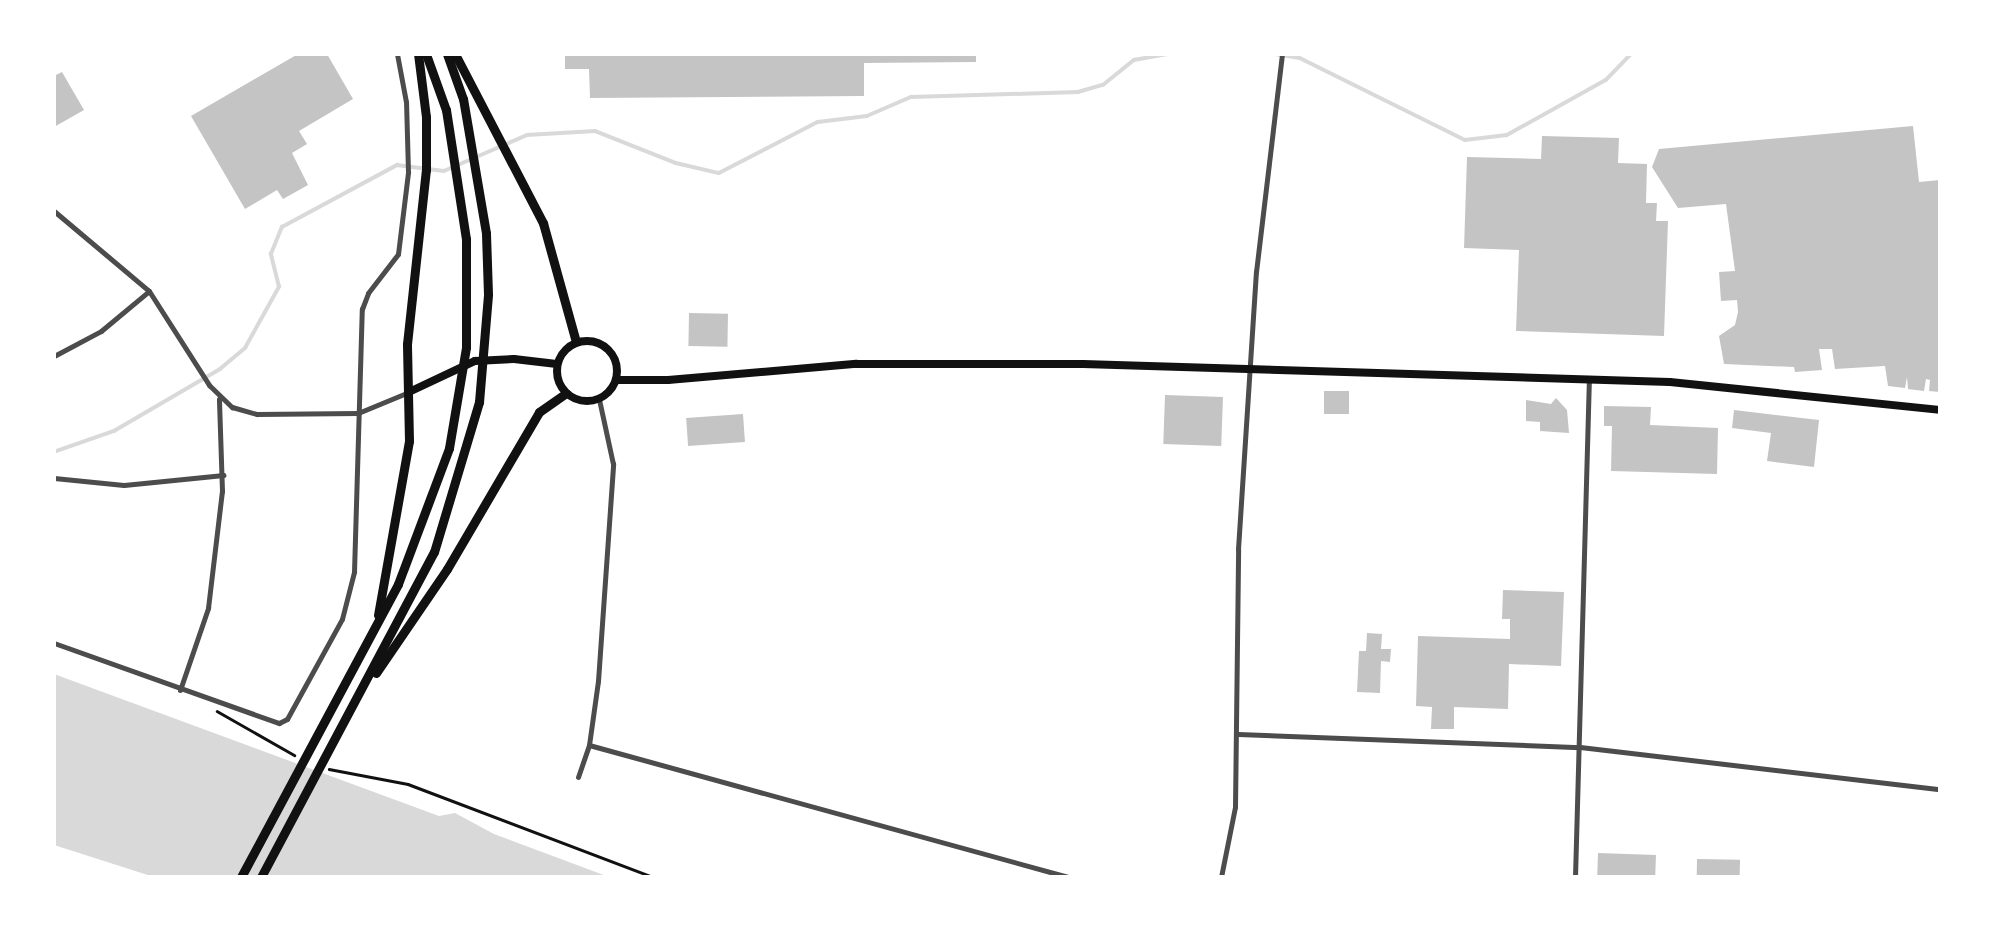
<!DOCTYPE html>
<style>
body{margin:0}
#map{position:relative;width:1994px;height:931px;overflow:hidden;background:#fff;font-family:"Exo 2",sans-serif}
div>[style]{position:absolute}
.water>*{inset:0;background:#d9d9d9}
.stream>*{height:3.5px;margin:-1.75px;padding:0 1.75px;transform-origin:1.75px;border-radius:1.75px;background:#d9d9d9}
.building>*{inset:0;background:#c4c4c4;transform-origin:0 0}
.path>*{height:2.5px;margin:-1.25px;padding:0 1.25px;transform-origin:1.25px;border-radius:1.25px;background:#111}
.minor>*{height:5px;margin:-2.5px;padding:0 2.5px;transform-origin:2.5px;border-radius:2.5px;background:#4c4c4c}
.secondary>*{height:8px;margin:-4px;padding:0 4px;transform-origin:4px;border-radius:4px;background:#111}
.secondary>.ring{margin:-4px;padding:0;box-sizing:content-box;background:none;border:8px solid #111;border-radius:50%}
.primary>*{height:9px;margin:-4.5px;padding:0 4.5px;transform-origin:4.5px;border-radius:4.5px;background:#111}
span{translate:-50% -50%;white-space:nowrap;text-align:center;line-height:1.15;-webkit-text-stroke:5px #fff;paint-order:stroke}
.frame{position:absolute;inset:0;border:56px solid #fff;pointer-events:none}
</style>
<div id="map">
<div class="water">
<i style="clip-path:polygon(54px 674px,439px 816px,455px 813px,494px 834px,609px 877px,154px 877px,54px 845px)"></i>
</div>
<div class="stream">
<i style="left:1275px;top:54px;width:25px;rotate:9deg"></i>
<i style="left:1300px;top:58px;width:184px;rotate:26.4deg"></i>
<i style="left:1465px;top:140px;width:42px;rotate:-6.8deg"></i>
<i style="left:1507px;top:135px;width:113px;rotate:-29.1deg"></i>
<i style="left:1606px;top:80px;width:36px;rotate:-46deg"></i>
<i style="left:54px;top:452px;width:64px;rotate:-19.3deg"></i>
<i style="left:114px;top:431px;width:123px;rotate:-30.3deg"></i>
<i style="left:220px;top:369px;width:33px;rotate:-40deg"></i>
<i style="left:245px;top:348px;width:70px;rotate:-60.9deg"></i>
<i style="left:279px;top:287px;width:34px;rotate:-104deg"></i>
<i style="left:271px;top:254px;width:29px;rotate:-68deg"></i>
<i style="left:282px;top:227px;width:131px;rotate:-28.3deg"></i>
<i style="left:397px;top:165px;width:47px;rotate:7.3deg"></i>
<i style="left:444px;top:171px;width:90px;rotate:-23.4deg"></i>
<i style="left:527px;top:135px;width:68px;rotate:-3.4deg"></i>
<i style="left:595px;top:131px;width:87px;rotate:21.6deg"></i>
<i style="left:676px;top:163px;width:44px;rotate:13.1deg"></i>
<i style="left:719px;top:173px;width:111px;rotate:-27.3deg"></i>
<i style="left:818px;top:122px;width:49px;rotate:-7deg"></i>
<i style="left:867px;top:116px;width:48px;rotate:-23.4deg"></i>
<i style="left:911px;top:97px;width:167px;rotate:-1.7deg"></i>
<i style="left:1078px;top:92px;width:26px;rotate:-16deg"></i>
<i style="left:1103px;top:85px;width:40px;rotate:-39deg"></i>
<i style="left:1134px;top:60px;width:35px;rotate:-10deg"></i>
</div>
<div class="building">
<i style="clip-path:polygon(298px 54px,327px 54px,353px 99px,299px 131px,307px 144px,292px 153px,308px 185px,283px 199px,277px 190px,245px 209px,191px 116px)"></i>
<i style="clip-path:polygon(565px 54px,976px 54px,976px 62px,864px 63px,864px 96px,590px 98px,589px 69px,565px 69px)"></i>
<i style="clip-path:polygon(62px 72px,84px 110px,54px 127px,54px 76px)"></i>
<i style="clip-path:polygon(1913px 126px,1919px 182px,1940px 180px,1940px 392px,1929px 391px,1930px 380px,1926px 379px,1924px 391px,1908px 389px,1907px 377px,1905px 388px,1888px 386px,1885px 366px,1835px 369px,1832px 349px,1819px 349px,1822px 370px,1795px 372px,1794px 367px,1724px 364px,1719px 336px,1735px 325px,1738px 312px,1737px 300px,1721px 301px,1719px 272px,1735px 271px,1726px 204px,1678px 208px,1652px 167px,1659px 149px)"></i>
<i style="clip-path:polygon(1542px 136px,1619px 138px,1618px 163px,1647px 164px,1646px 203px,1657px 203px,1656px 221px,1668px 221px,1664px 336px,1516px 331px,1519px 250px,1464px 248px,1467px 157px,1541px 159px)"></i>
<i style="left:689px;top:313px;width:39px;height:33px;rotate:1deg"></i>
<i style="left:1324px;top:391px;width:25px;height:23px"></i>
<i style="left:1165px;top:395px;width:58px;height:49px;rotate:2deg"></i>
<i style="clip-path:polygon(1556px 398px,1567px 410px,1569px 433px,1540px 431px,1540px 422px,1526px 421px,1526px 400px,1551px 404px)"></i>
<i style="clip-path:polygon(1604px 406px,1651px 407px,1650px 425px,1718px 428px,1717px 474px,1611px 471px,1612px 426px,1604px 426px)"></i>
<i style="clip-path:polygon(1734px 410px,1819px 420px,1814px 467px,1767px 461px,1771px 433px,1732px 428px)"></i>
<i style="left:743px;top:414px;width:28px;height:57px;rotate:86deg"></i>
<i style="clip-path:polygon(1503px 590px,1564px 592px,1561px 666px,1509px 664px,1508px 709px,1454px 707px,1454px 729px,1431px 729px,1432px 707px,1416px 706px,1418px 636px,1510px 639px,1510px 619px,1502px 619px)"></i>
<i style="clip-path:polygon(1367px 633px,1382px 634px,1381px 649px,1391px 649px,1390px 662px,1381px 661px,1380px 693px,1357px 692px,1359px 651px,1366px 651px)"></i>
<i style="left:1598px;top:853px;width:58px;height:24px;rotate:2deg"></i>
<i style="left:1697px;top:859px;width:43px;height:18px;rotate:1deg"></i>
</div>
<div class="path">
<i style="left:217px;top:711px;width:89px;rotate:29.7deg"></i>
<i style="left:329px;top:769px;width:80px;rotate:10.8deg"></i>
<i style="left:408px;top:784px;width:262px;rotate:20.8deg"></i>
</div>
<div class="minor">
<i style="left:54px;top:211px;width:124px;rotate:40.1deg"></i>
<i style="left:149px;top:291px;width:112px;rotate:57.4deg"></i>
<i style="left:209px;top:385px;width:32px;rotate:44deg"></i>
<i style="left:232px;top:407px;width:26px;rotate:16deg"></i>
<i style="left:257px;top:414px;width:101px;rotate:-0.6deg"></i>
<i style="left:358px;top:413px;width:55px;rotate:-22.4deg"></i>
<i style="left:54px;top:356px;width:53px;rotate:-28deg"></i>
<i style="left:101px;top:331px;width:62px;rotate:-39.8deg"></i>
<i style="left:54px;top:478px;width:70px;rotate:5.7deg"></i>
<i style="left:124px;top:485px;width:100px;rotate:-5.8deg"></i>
<i style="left:54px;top:643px;width:239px;rotate:19.6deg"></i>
<i style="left:279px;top:723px;width:9px;rotate:-27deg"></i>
<i style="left:287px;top:719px;width:114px;rotate:-61.2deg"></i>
<i style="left:342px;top:619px;width:49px;rotate:-75.7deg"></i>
<i style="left:354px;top:572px;width:263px;rotate:-88.3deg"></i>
<i style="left:362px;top:309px;width:17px;rotate:-69deg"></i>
<i style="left:368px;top:293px;width:49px;rotate:-52.4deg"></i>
<i style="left:398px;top:254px;width:83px;rotate:-83deg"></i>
<i style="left:408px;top:172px;width:70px;rotate:-91.6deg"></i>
<i style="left:406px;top:102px;width:49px;rotate:-100.6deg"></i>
<i style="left:180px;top:690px;width:87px;rotate:-71.1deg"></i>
<i style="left:208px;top:608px;width:118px;rotate:-83.2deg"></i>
<i style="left:222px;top:491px;width:92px;rotate:-91.9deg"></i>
<i style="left:1238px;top:734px;width:342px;rotate:2.2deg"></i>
<i style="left:1580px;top:747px;width:362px;rotate:6.7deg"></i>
<i style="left:589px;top:745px;width:496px;rotate:15.4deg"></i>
<i style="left:578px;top:777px;width:34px;rotate:-71deg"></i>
<i style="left:589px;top:745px;width:65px;rotate:-82deg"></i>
<i style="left:598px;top:681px;width:218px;rotate:-86deg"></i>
<i style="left:613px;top:464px;width:66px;rotate:-102.2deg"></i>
<i style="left:1221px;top:877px;width:71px;rotate:-78.7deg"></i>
<i style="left:1235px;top:807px;width:258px;rotate:-89.3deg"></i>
<i style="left:1238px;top:549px;width:278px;rotate:-86.3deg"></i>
<i style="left:1256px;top:272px;width:220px;rotate:-83.2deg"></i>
<i style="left:1575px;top:877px;width:499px;rotate:-88.4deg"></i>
</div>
<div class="secondary">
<i class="ring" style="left:557px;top:341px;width:52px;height:52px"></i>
<i style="left:617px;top:380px;width:51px"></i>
<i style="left:668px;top:380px;width:189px;rotate:-4.9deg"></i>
<i style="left:856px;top:364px;width:227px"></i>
<i style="left:1083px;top:364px;width:587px;rotate:1.76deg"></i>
<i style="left:1670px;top:382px;width:271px;rotate:5.9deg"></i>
<i style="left:409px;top:392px;width:73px;rotate:-25.2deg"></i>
<i style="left:475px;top:361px;width:39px;rotate:-3deg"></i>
<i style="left:514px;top:359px;width:43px;rotate:6.6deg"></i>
</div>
<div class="primary">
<i style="left:455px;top:54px;width:191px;rotate:62.5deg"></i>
<i style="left:543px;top:223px;width:123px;rotate:74.5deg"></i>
<i style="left:378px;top:615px;width:177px;rotate:-79.9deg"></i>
<i style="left:409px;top:441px;width:97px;rotate:-91.2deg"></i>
<i style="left:407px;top:344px;width:175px;rotate:-83.8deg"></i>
<i style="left:426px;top:170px;width:53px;rotate:-90deg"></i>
<i style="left:426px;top:117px;width:64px;rotate:-97.2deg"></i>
<i style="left:376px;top:673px;width:126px;rotate:-55.7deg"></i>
<i style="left:447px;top:569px;width:182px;rotate:-59.6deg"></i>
<i style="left:539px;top:412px;width:33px;rotate:-35deg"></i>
<i style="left:241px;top:877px;width:332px;rotate:-61.8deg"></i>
<i style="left:398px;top:584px;width:145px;rotate:-69.4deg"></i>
<i style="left:449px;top:448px;width:102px;rotate:-80.4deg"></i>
<i style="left:466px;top:347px;width:108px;rotate:-90deg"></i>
<i style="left:466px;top:239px;width:131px;rotate:-98.8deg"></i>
<i style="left:446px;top:110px;width:59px;rotate:-109.7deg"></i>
<i style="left:261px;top:877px;width:368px;rotate:-62deg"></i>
<i style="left:434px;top:552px;width:157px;rotate:-73.3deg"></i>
<i style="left:479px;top:402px;width:108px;rotate:-85.2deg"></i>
<i style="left:488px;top:294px;width:61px;rotate:-91.9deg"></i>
<i style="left:486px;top:233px;width:136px;rotate:-99.7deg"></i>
<i style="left:463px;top:99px;width:48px;rotate:-109.6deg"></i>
</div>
<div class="frame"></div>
</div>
